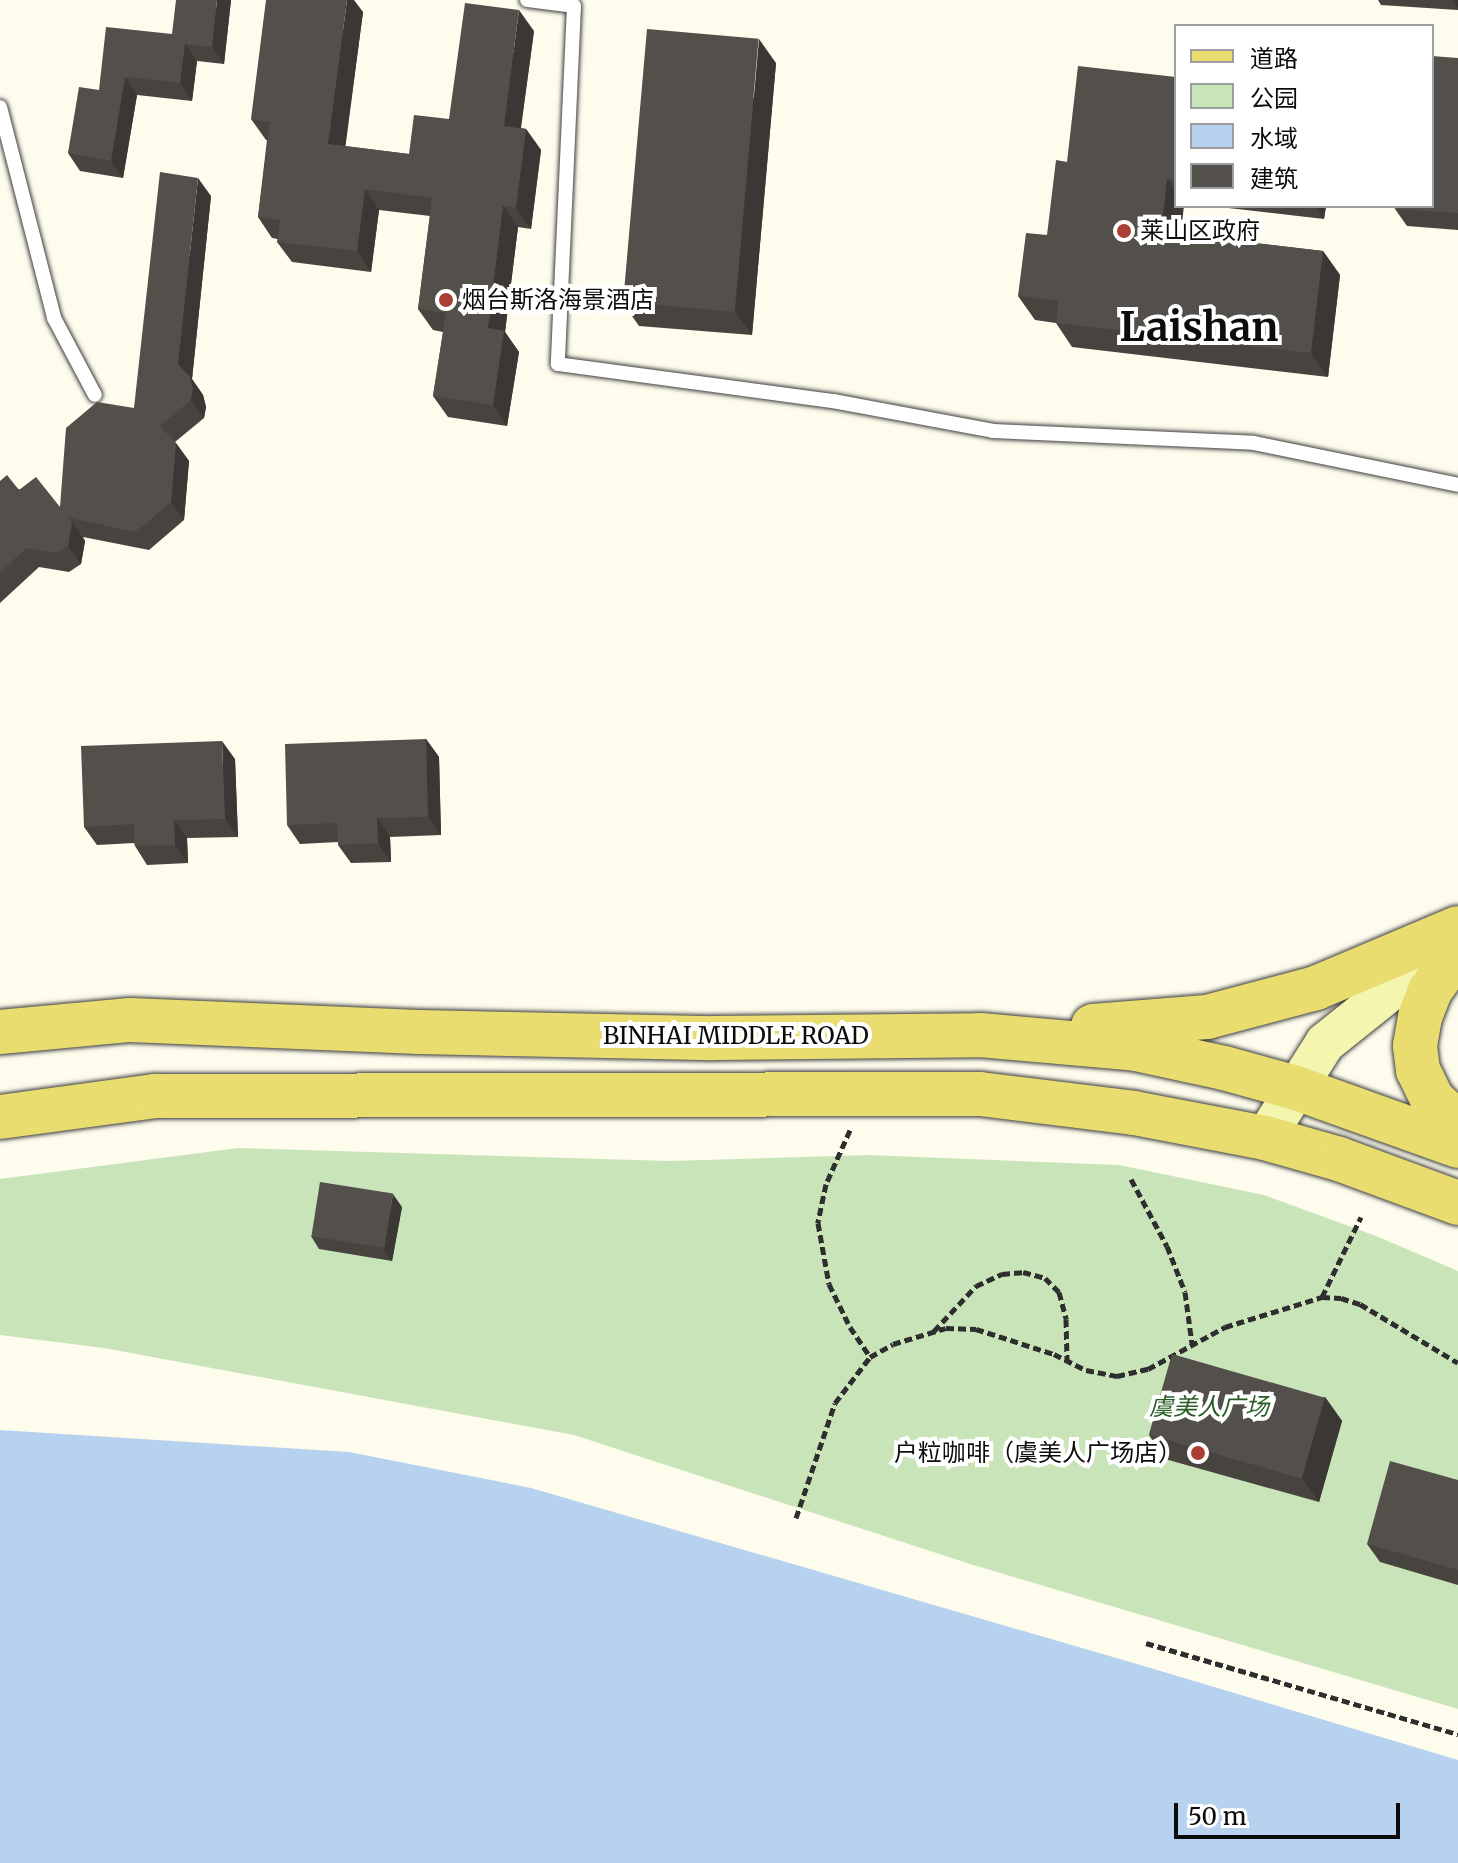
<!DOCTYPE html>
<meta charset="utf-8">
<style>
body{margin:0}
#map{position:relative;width:1458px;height:1863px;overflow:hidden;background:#fdfced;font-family:Merriweather,"Noto Sans SC",serif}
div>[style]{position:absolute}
.green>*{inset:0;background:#cae4ba}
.water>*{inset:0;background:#b7d2ef}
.path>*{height:5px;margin-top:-2.5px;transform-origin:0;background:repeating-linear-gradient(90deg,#2e2e2e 0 8px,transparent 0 12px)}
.roads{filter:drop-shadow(0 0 2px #3f3f3f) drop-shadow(0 0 2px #3f3f3f)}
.lane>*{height:14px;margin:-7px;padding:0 7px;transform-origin:7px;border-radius:7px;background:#fff}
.secondary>*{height:40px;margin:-20px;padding:0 20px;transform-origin:20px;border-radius:20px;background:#f4f6af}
.primary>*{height:44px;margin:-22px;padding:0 22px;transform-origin:22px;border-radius:22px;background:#eadd70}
.wall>*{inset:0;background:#474440}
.shaded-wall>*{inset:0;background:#3a3734}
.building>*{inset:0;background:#534f4a;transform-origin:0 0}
.dots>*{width:22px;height:22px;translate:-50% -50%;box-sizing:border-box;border:4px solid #fff;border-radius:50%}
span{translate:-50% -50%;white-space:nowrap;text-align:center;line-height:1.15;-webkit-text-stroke:8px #fff;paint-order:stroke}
.poi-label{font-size:24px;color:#0c0c0c}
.left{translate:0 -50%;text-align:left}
.right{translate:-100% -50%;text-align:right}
.street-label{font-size:24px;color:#0c0c0c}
.park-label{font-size:24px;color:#275c24;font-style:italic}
.town-label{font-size:40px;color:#0c0c0c;font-weight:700}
.legend{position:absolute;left:1174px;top:24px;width:260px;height:184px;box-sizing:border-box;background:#fff;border:2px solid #9e9e9e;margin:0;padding:10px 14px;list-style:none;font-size:24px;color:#0c0c0c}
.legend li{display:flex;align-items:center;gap:16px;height:40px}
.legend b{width:40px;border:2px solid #9e9e9e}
.scale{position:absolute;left:1174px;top:1803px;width:226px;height:36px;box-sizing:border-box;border:4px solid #0c0c0c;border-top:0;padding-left:10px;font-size:24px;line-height:28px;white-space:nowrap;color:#0c0c0c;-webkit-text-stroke:6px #fff;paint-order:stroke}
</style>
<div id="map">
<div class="green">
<i style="clip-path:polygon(238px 1148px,670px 1161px,869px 1155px,1119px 1165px,1264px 1195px,1376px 1236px,1458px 1271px,1458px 1709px,970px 1564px,574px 1435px,104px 1348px,0 1335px,0 1179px)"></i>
</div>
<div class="water">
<i style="clip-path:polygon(0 1430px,349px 1452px,531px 1488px,1137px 1664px,1458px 1760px,1458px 1863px,0 1863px)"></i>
</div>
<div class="path">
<i style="left:850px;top:1130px;width:59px;rotate:114deg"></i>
<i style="left:826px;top:1184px;width:40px;rotate:102deg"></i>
<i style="left:818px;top:1223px;width:62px;rotate:79.8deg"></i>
<i style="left:829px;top:1284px;width:48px;rotate:64deg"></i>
<i style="left:850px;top:1327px;width:36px;rotate:56deg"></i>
<i style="left:1131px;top:1179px;width:76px;rotate:61.8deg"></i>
<i style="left:1167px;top:1246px;width:49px;rotate:68.6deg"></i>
<i style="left:1185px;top:1292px;width:52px;rotate:82.3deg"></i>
<i style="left:1322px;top:1297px;width:89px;rotate:-64deg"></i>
<i style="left:934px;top:1331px;width:62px;rotate:-47deg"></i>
<i style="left:976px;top:1286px;width:29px;rotate:-25deg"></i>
<i style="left:1002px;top:1274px;width:21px;rotate:-5deg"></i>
<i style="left:1023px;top:1272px;width:23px;rotate:15deg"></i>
<i style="left:1045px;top:1278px;width:20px;rotate:45deg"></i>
<i style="left:1059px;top:1292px;width:28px;rotate:75deg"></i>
<i style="left:1066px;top:1319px;width:41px;rotate:88.6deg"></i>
<i style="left:796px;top:1518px;width:121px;rotate:-71.3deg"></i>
<i style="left:835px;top:1403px;width:58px;rotate:-52.7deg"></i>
<i style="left:870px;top:1357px;width:26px;rotate:-29deg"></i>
<i style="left:893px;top:1344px;width:55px;rotate:-16.8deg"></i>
<i style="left:946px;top:1328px;width:30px;rotate:2deg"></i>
<i style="left:976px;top:1329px;width:82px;rotate:17.8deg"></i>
<i style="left:1054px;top:1354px;width:36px;rotate:27deg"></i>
<i style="left:1086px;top:1370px;width:32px;rotate:11deg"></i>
<i style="left:1117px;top:1376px;width:32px;rotate:-13deg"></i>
<i style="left:1148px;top:1369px;width:88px;rotate:-28.6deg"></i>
<i style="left:1225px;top:1327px;width:102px;rotate:-17.2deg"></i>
<i style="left:1322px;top:1297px;width:19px;rotate:3deg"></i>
<i style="left:1341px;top:1298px;width:20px;rotate:18deg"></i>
<i style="left:1360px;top:1304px;width:114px;rotate:31deg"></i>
<i style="left:1146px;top:1643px;width:325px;rotate:16.3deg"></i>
</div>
<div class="roads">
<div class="lane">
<i style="left:527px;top:0;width:47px;rotate:7.3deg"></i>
<i style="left:574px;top:6px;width:358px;rotate:92.6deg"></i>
<i style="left:558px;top:364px;width:277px;rotate:7.7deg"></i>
<i style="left:833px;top:401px;width:163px;rotate:10.6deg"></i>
<i style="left:993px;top:431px;width:261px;rotate:2.6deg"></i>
<i style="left:1254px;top:443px;width:208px;rotate:11.6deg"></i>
<i style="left:0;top:107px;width:218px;rotate:75.6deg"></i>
<i style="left:54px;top:318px;width:87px;rotate:62deg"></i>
</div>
<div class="secondary">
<i style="left:1265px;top:1138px;width:112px;rotate:-57.7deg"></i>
<i style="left:1325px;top:1043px;width:170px;rotate:-38.6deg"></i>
</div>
<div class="primary">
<i style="left:1458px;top:951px;width:49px;rotate:125deg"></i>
<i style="left:1430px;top:991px;width:28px;rotate:111deg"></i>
<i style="left:1420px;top:1017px;width:29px;rotate:100deg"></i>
<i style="left:1415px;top:1046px;width:24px;rotate:83deg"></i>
<i style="left:1418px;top:1070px;width:32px;rotate:64deg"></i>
<i style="left:1432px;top:1099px;width:35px;rotate:43deg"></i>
<i style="left:1093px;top:1026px;width:114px;rotate:-4.5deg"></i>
<i style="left:1207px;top:1017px;width:113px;rotate:-14.9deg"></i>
<i style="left:1316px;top:988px;width:154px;rotate:-22.9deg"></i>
<i style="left:0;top:1032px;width:131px;rotate:-5.3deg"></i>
<i style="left:130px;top:1020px;width:289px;rotate:2.4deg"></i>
<i style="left:419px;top:1032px;width:295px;rotate:1.2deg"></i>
<i style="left:714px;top:1038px;width:266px;rotate:-0.6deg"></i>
<i style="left:980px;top:1035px;width:157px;rotate:5.1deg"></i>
<i style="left:1136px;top:1049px;width:90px;rotate:12.2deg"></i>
<i style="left:1224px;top:1068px;width:75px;rotate:15.5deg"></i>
<i style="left:1296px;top:1088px;width:172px;rotate:19.7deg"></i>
<i style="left:0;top:1117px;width:156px;rotate:-7.7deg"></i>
<i style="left:155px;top:1096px;width:825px;rotate:-0.14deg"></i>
<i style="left:980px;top:1094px;width:155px;rotate:7deg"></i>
<i style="left:1134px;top:1113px;width:133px;rotate:10.8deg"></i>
<i style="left:1265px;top:1138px;width:77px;rotate:15.8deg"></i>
<i style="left:1339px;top:1159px;width:127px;rotate:20.3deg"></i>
</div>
</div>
<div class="wall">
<i style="clip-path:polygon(231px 0,224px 64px,197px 61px,192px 101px,137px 95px,123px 178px,80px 171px,68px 153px,99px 90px,172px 34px)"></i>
<i style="clip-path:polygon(1378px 0,1458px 0,1458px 10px,1381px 5px)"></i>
<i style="clip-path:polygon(363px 12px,345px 146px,409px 154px,449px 119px,534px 31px,521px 128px,526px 129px,541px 150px,531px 229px,518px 227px,505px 332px,519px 352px,507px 426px,448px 417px,433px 396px,443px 332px,433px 330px,418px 309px,430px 216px,379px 210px,371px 272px,292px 262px,277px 242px,278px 239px,272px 238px,258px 217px,267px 140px,266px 140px,251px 119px)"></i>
<i style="clip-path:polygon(1458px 58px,1458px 230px,1407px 226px,1395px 209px)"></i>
<i style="clip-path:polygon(776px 63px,752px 335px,639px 326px,622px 302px)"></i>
<i style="clip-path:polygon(1176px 77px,1176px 206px,1180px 234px,1323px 251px,1340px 275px,1328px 377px,1072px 347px,1056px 323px,1035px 320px,1018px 296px,1047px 235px)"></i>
<i style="clip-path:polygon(211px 196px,192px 379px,203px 395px,206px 407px,204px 418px,175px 442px,189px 461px,184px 520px,149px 550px,83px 537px,85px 541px,81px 564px,69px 572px,39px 567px,0 603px,0 481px,60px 507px,134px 408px)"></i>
<i style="clip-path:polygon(1211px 206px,1326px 206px,1324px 219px)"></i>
<i style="clip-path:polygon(426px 739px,439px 757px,441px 835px,390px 837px,391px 862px,351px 863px,338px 845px,338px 842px,300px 844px,287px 825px)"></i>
<i style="clip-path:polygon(235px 759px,238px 837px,187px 838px,188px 863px,147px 865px,135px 846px,134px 843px,97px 845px,84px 827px)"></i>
<i style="clip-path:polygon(402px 1207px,392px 1261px,319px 1249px,311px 1236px)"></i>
<i style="clip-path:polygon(1325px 1397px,1342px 1421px,1319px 1502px,1165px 1459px,1149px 1435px)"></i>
<i style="clip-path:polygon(1458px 1480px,1458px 1585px,1380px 1562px,1367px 1544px)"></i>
</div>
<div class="shaded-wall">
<i style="clip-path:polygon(217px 0,231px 0,224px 64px,212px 47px)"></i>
<i style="clip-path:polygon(347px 0,354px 0,363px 12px,343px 165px,328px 144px)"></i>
<i style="clip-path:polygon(1452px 0,1458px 0,1458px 8px)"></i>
<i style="clip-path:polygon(519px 10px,534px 31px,518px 147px,504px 126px)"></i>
<i style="clip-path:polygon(759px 39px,776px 63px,752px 335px,735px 311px)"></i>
<i style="clip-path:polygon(185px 44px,197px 61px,192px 101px,180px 83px)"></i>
<i style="clip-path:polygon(125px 77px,137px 95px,123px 178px,111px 161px)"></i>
<i style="clip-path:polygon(526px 129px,541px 150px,531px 229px,516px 208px)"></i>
<i style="clip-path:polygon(198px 178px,211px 196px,192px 379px,203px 395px,206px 407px,204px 418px,191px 400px,178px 364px)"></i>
<i style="clip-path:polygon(1167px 179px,1176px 191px,1176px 206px,1184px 206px,1178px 256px,1161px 232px)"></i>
<i style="clip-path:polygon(365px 189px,379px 210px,371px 272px,357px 251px)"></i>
<i style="clip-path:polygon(503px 206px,518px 227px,505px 332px,519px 352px,507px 426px,493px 405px,488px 328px)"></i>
<i style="clip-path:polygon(1315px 206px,1326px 206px,1324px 219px)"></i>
<i style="clip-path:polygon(1323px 251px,1340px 275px,1328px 377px,1311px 353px)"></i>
<i style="clip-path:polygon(176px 443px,189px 461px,184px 520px,171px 502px)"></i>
<i style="clip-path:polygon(72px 522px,85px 541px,81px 564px,68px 546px)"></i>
<i style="clip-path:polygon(426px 739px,439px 757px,441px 835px,428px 817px)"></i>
<i style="clip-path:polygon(222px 741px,235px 759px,238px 837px,225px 819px)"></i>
<i style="clip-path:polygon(377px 818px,390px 837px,391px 862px,378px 843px)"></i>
<i style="clip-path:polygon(174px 820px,187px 838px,188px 863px,175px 845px)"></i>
<i style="clip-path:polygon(393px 1194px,402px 1207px,392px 1261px,383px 1249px)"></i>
<i style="clip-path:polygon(1325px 1397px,1342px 1421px,1319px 1502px,1302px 1478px)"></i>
</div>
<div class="building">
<i style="clip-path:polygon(176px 0,217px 0,212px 47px,185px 44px,180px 83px,125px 77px,111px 161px,68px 153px,79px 87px,99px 90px,106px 27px,172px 34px)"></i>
<i style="clip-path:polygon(266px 0,347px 0,328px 144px,409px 154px,414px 115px,449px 119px,465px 3px,519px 10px,504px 126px,526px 129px,516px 208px,503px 206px,488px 328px,504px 331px,493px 405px,433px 396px,446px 313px,418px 309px,432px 198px,365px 189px,357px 251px,277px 242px,280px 220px,258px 217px,270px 122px,251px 119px)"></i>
<i style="left:647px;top:29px;width:112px;height:274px;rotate:5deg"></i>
<i style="clip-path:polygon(1432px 56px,1458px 58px,1458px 213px,1395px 209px,1395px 206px,1432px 206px)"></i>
<i style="clip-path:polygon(1078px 66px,1176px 77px,1176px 180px,1167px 179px,1161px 232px,1323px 251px,1311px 353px,1056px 323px,1058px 301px,1018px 296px,1026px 233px,1047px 235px,1056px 160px,1067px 162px)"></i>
<i style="clip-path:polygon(160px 172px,198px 178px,178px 364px,190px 377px,193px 388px,191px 400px,160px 426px,176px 443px,171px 502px,136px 532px,69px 518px,72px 522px,68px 546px,56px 553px,26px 548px,0 573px,0 481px,7px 475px,19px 490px,36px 477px,60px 507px,66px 428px,97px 402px,134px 408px)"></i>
<i style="clip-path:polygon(426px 739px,428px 817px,377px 818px,378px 843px,338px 845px,337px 823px,287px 825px,285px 744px)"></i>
<i style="clip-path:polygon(222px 741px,225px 819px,174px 820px,175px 845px,135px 846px,134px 824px,84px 827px,81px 746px)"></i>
<i style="left:320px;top:1182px;width:74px;height:55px;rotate:9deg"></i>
<i style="left:1172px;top:1354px;width:159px;height:84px;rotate:16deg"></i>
<i style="clip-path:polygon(1390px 1461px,1458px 1480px,1458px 1570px,1367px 1544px)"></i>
</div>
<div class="dots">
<i style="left:1124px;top:231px;background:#ad3e33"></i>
<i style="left:446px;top:300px;background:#ad3e33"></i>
<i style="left:1198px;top:1453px;background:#ad3e33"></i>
</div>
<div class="poi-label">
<span class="left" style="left:1140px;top:231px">莱山区政府</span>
<span class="left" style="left:462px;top:300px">烟台斯洛海景酒店</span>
<span class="right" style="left:1182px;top:1453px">户粒咖啡（虞美人广场店）</span>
</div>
<div class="street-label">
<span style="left:736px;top:1036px">BINHAI MIDDLE ROAD</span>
</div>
<div class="park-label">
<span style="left:1209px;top:1407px">虞美人广场</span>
</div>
<div class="town-label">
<span style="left:1199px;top:327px">Laishan</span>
</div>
<ul class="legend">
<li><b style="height:10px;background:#eadd70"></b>道路</li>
<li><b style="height:22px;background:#cae4ba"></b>公园</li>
<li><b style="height:22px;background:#b7d2ef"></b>水域</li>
<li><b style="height:22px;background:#534f4a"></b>建筑</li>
</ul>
<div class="scale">50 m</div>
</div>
